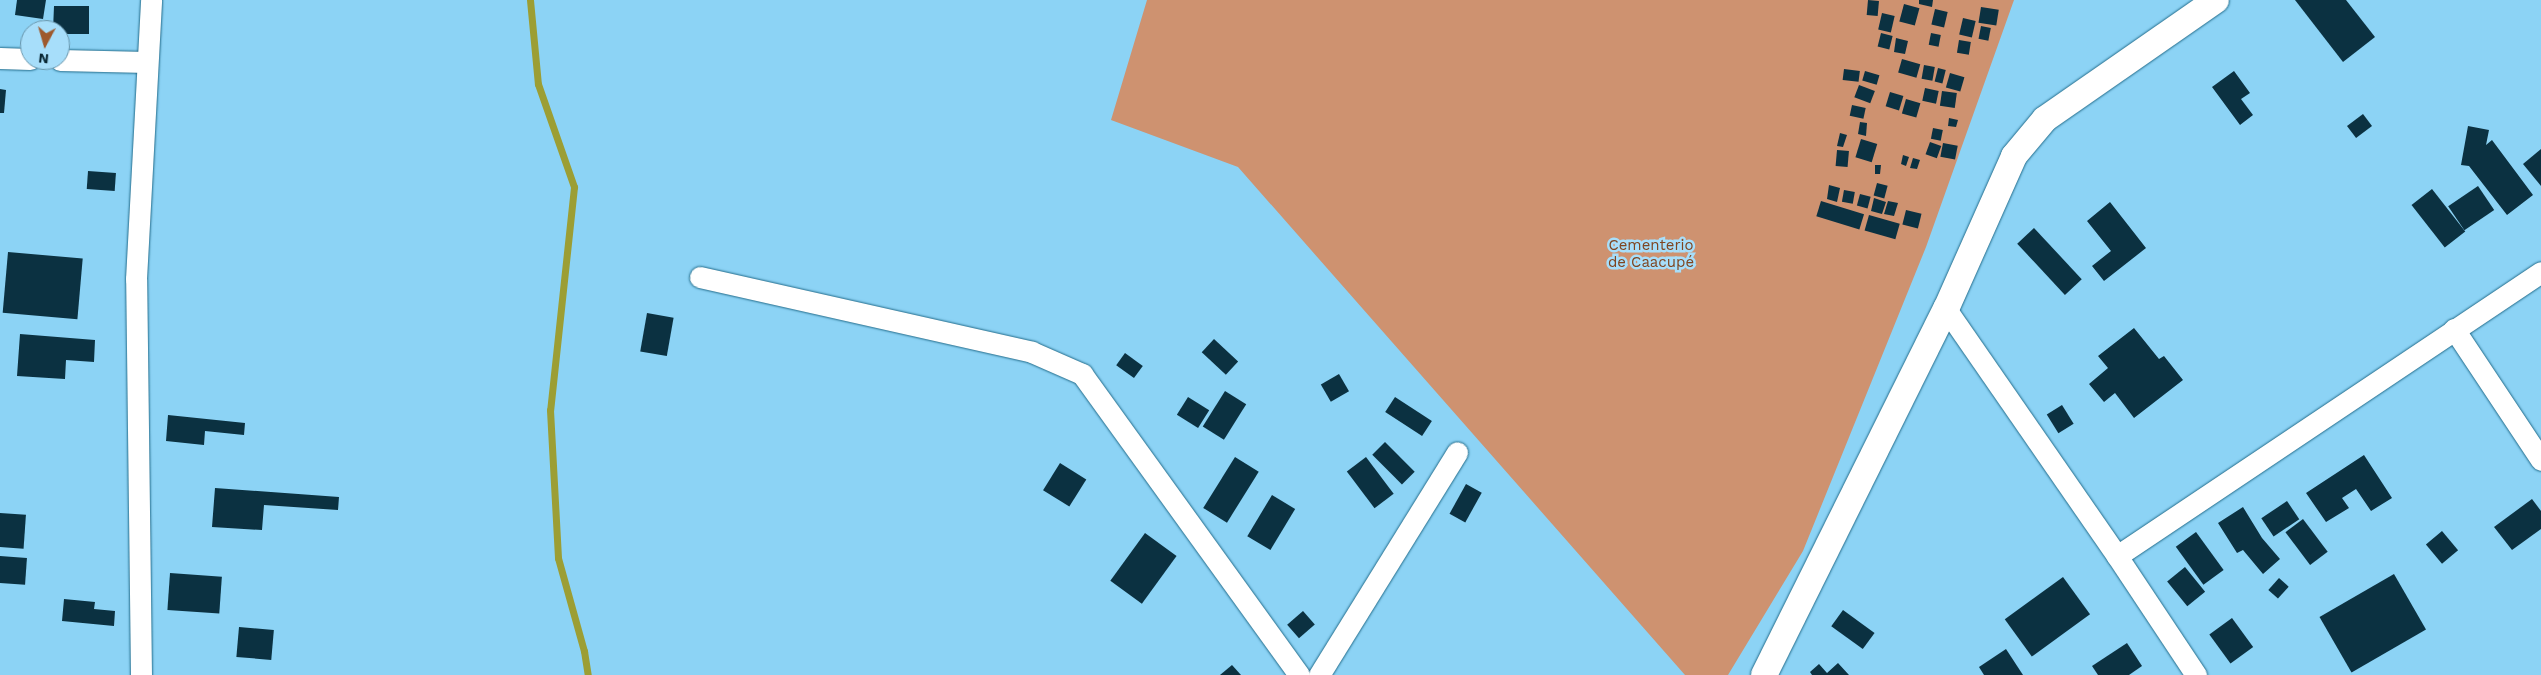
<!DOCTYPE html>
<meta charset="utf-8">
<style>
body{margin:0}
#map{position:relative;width:2541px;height:675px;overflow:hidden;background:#8cd3f5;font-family:"Work Sans",sans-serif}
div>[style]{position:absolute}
.green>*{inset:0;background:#ce9270}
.stream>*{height:7px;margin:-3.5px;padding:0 3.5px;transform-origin:3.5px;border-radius:3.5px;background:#9c9e34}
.building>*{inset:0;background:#0b3141;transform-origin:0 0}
.roads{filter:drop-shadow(0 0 1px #236c8b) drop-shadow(0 0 1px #236c8b)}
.minor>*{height:21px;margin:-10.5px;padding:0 10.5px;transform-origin:10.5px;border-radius:10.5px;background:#fff}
.tertiary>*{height:26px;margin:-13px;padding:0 13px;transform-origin:13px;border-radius:13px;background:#fff}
span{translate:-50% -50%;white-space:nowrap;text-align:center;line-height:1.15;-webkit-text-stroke:5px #a7defa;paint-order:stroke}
.park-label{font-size:15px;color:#7f4520}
.north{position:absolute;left:20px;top:20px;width:50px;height:50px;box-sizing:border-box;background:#a7defa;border:1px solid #6895ab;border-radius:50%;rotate:186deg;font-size:14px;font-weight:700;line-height:20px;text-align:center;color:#092734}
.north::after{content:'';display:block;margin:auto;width:18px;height:22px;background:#9e592d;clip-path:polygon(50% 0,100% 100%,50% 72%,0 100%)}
</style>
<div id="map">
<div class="green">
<i style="clip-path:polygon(1147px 0,2014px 0,1926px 247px,1803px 551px,1728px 675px,1685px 675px,1238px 167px,1111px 120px)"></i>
</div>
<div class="stream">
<i style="left:530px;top:0;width:84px;rotate:84.6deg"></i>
<i style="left:538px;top:84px;width:109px;rotate:70.7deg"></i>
<i style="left:574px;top:187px;width:224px;rotate:96.1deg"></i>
<i style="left:550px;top:410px;width:148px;rotate:86.9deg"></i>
<i style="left:558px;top:558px;width:97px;rotate:74.4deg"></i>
<i style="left:584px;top:651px;width:24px;rotate:81deg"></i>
</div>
<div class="building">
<i style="clip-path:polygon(17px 0,46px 0,43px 19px,15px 15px)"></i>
<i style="left:1868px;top:0;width:11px;height:15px;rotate:5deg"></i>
<i style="clip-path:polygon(1919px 0,1933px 0,1932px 7px,1919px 4px)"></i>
<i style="clip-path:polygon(2295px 0,2346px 0,2375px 37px,2343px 62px)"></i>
<i style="left:1904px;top:4px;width:16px;height:18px;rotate:15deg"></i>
<i style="clip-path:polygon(54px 6px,89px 6px,89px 34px,60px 34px,60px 30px,53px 30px)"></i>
<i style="left:1981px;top:7px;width:18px;height:16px;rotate:9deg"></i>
<i style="left:1935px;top:9px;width:13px;height:16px;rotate:13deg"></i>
<i style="left:1882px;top:13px;width:13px;height:17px;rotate:13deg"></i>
<i style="left:1963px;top:18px;width:13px;height:17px;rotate:13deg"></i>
<i style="left:1981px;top:26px;width:10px;height:13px;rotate:11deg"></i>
<i style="left:1881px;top:33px;width:12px;height:14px;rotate:14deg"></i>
<i style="left:1931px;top:33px;width:10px;height:12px;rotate:11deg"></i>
<i style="clip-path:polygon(1896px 38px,1908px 41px,1905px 54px,1894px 52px)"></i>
<i style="left:1959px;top:40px;width:12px;height:13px;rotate:9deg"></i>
<i style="left:1902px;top:59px;width:19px;height:14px;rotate:16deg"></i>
<i style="left:1924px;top:65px;width:11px;height:14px;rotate:10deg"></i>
<i style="left:1938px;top:68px;width:8px;height:14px;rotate:14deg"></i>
<i style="left:1844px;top:69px;width:16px;height:11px;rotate:7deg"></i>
<i style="left:1865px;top:71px;width:15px;height:10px;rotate:16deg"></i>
<i style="clip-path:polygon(2234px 71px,2250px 93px,2241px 99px,2253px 115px,2240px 125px,2212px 87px)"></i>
<i style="left:1950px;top:73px;width:15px;height:15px;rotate:16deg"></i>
<i style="left:1859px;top:85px;width:17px;height:13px;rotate:21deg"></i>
<i style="left:1925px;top:88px;width:14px;height:13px;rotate:12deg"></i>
<i style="clip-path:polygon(0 89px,6px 90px,4px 113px,0 113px)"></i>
<i style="left:1942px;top:91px;width:15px;height:15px;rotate:8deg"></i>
<i style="left:1890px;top:92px;width:14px;height:15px;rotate:17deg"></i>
<i style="left:1906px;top:99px;width:15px;height:15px;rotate:16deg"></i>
<i style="left:1852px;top:105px;width:14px;height:11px;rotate:12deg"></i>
<i style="left:2363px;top:114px;width:15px;height:20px;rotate:53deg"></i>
<i style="clip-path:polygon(1949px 118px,1958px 120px,1956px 127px,1948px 126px)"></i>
<i style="clip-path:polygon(1860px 122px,1867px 123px,1866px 136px,1858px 134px)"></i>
<i style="clip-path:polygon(2468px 126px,2489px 130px,2486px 145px,2492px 140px,2533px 195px,2507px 215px,2469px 166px,2461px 165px)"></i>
<i style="left:1933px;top:128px;width:10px;height:11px;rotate:11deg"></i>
<i style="clip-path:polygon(1840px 133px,1847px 135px,1843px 147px,1837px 146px)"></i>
<i style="left:1861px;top:139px;width:17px;height:19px;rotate:17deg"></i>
<i style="left:1930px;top:142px;width:12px;height:13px;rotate:20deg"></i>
<i style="left:1943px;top:143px;width:15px;height:14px;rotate:11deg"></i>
<i style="clip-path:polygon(2541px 149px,2541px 186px,2523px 164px)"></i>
<i style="left:1837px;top:150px;width:12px;height:16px;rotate:5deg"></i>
<i style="clip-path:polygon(1903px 155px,1909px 157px,1906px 166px,1901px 164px)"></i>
<i style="clip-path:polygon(1913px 158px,1920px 160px,1917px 169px,1910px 168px)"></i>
<i style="clip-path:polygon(1875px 165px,1881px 165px,1880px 174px,1875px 174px)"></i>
<i style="left:88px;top:171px;width:28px;height:18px;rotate:4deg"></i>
<i style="left:1877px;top:183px;width:11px;height:13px;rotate:15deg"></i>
<i style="clip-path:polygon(1829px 185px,1840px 188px,1837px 202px,1827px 199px)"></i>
<i style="left:2478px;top:186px;width:29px;height:36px;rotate:56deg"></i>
<i style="left:2432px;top:189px;width:54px;height:26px;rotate:52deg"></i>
<i style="left:1844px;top:190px;width:11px;height:12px;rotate:10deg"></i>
<i style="left:1860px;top:194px;width:11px;height:12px;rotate:15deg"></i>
<i style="clip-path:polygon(1874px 198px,1886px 202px,1882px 214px,1871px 211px)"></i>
<i style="left:1821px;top:201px;width:45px;height:16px;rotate:17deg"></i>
<i style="clip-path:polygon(1888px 201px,1898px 203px,1894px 216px,1884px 214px)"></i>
<i style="clip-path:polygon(2110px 202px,2146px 248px,2104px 281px,2092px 266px,2111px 251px,2087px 221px)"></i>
<i style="left:1906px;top:210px;width:16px;height:15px;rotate:14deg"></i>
<i style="left:1869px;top:215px;width:32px;height:16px;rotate:16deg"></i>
<i style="left:2034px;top:228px;width:70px;height:23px;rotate:47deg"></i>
<i style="left:8px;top:252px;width:75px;height:61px;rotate:5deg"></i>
<i style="left:647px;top:313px;width:27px;height:39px;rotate:10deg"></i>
<i style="clip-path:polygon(2134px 328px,2159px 359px,2164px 356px,2183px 380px,2134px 418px,2115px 393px,2104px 402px,2089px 384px,2108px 368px,2098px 356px)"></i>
<i style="clip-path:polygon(20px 334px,95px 340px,94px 362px,66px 360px,65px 379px,17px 376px)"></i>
<i style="left:1214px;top:339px;width:33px;height:18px;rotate:43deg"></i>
<i style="left:1125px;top:353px;width:22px;height:15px;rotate:36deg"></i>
<i style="left:1339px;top:374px;width:20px;height:21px;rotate:60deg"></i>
<i style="left:1225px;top:391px;width:25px;height:42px;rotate:32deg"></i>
<i style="left:1188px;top:397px;width:25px;height:21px;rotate:32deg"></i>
<i style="left:1395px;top:397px;width:44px;height:18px;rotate:33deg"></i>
<i style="left:2062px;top:405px;width:22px;height:18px;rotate:58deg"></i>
<i style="clip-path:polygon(168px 415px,245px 423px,244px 435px,205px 431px,204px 445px,166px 441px)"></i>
<i style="left:1385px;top:442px;width:42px;height:18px;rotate:45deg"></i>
<i style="clip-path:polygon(2364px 455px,2392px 498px,2371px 511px,2356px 489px,2342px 498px,2349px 508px,2326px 522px,2306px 493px)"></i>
<i style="left:1235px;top:457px;width:28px;height:60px;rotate:32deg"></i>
<i style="left:1366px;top:457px;width:46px;height:24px;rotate:53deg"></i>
<i style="left:1060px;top:463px;width:31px;height:32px;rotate:32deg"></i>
<i style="left:1466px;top:484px;width:18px;height:34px;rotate:29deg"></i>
<i style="clip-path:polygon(215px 488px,339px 497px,338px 510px,264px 505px,262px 530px,212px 527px)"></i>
<i style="left:1272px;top:495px;width:27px;height:48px;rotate:31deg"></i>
<i style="clip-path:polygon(2532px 499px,2541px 511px,2541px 529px,2512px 550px,2494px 527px)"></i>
<i style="left:2287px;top:501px;width:22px;height:31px;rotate:56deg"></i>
<i style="clip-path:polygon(2243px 507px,2262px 538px,2280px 559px,2263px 574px,2243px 550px,2237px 553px,2218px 523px)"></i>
<i style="left:0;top:513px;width:26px;height:34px;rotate:4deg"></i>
<i style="left:2303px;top:519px;width:41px;height:22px;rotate:53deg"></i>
<i style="left:2442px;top:531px;width:25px;height:21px;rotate:50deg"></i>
<i style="left:2196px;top:532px;width:47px;height:25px;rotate:54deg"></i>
<i style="left:1145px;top:533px;width:39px;height:59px;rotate:36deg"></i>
<i style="left:0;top:556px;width:27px;height:27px;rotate:4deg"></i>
<i style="left:2185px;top:567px;width:32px;height:23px;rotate:51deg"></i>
<i style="left:170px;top:573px;width:52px;height:37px;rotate:4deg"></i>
<i style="left:2394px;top:574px;width:64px;height:86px;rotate:60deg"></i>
<i style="left:2063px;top:577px;width:46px;height:72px;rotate:54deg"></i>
<i style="left:2279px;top:578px;width:13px;height:16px;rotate:42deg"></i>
<i style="clip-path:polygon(64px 599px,95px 602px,94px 609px,115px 611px,114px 626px,62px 621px)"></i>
<i style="left:1843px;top:610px;width:39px;height:20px;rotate:36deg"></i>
<i style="left:1303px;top:611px;width:18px;height:21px;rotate:49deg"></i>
<i style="left:2232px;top:618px;width:36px;height:28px;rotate:54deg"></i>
<i style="left:239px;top:627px;width:35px;height:30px;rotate:5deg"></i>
<i style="clip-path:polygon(2127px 643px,2142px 666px,2129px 675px,2098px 675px,2092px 666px)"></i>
<i style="clip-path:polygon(2006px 649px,2023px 675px,1984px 675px,1979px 667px)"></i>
<i style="clip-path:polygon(1838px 663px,1849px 675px,1812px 675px,1810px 672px,1819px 664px,1827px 673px)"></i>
<i style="clip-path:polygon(1232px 665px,1241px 675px,1220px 675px)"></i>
</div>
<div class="roads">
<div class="minor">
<i style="left:0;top:58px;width:30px;rotate:2deg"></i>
<i style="left:60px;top:60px;width:87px;rotate:1.3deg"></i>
<i style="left:700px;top:277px;width:340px;rotate:12.7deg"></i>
<i style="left:1032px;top:352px;width:55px;rotate:23.7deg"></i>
<i style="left:1082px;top:374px;width:371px;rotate:54.2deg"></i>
<i style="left:1946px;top:309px;width:300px;rotate:55.3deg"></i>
<i style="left:2117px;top:556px;width:143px;rotate:56.4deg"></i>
<i style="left:2454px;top:329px;width:157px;rotate:56.4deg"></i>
<i style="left:2117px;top:556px;width:510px;rotate:-33.81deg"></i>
<i style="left:141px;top:675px;width:396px;rotate:-90.7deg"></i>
<i style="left:136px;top:279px;width:279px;rotate:-86.9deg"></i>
<i style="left:1319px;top:675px;width:262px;rotate:-58.2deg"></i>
</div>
<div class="tertiary">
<i style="left:1764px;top:675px;width:409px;rotate:-63.6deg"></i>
<i style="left:1946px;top:309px;width:167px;rotate:-66deg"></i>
<i style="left:2014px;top:156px;width:48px;rotate:-50deg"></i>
<i style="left:2045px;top:119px;width:208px;rotate:-34.8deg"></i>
</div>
</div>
<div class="park-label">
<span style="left:1651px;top:254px">Cementerio<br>de Caacupé</span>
</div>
<div class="north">N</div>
</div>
